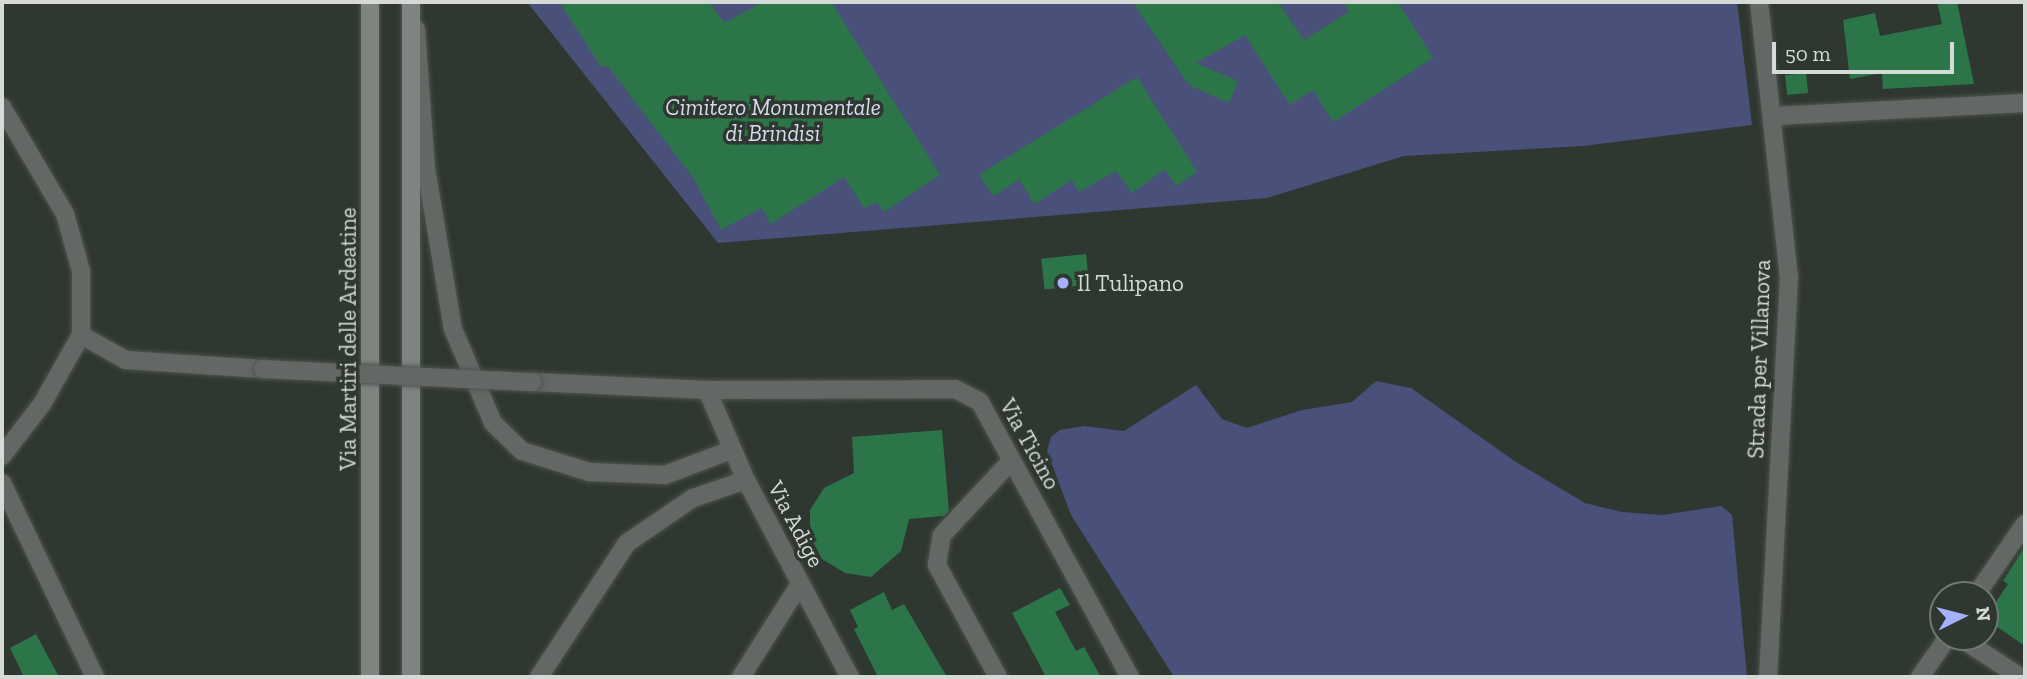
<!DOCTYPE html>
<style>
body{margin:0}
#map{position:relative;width:2027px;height:679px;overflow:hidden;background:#2f3731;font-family:"Zilla Slab",serif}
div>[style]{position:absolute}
.green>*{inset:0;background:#49517a}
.building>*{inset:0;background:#2c7549;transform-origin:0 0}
.roads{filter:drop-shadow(0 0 2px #4d544f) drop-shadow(0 0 2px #4d544f)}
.street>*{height:18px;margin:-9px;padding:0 9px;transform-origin:9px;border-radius:9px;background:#646865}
.secondary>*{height:18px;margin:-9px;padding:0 9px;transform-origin:9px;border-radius:9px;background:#7e8480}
.bridges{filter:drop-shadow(0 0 2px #4d544f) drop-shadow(0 0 2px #4d544f)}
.street-bridge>*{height:18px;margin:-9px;padding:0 9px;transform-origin:9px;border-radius:9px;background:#646865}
.dots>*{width:19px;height:19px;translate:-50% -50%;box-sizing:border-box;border:4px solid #2f3731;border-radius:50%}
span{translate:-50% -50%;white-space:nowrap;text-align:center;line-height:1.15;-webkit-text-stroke:7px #2f3731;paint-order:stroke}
.park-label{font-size:23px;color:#d7dbee;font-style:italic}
.poi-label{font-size:23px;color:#d5dad6}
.left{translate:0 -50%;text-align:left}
.street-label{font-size:23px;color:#d5dad6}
.frame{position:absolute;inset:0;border:4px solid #d5dad6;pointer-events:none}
.north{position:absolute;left:1929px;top:581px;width:70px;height:70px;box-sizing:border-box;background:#2f3731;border:2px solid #717873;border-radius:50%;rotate:84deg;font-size:19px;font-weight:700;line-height:28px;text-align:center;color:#d5dad6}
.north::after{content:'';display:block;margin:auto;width:24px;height:32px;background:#a4b2fc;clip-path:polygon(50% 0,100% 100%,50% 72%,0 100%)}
.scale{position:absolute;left:1772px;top:42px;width:182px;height:32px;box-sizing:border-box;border:4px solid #d5dad6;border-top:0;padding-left:9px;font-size:21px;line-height:24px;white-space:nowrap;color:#d5dad6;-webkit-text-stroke:5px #2f3731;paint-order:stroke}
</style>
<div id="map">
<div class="green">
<i style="clip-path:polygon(527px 2px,1737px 2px,1752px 125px,1583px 146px,1404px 156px,1267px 198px,718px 243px)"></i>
<i style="clip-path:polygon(1376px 381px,1411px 388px,1516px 462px,1585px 503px,1622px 512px,1662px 515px,1721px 506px,1732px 515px,1747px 677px,1174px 677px,1071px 515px,1047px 451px,1051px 437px,1060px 430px,1084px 426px,1124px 431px,1196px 385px,1222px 419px,1247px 428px,1302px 410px,1352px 402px)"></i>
</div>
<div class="building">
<i style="clip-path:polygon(559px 2px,710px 2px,724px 23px,763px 2px,831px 2px,940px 175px,884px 212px,877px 202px,864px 208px,844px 177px,771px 224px,761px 208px,721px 230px,694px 179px,607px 65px,602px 68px)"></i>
<i style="clip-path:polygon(1132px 2px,1278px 2px,1304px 40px,1349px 12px,1343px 2px,1398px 2px,1433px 58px,1333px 122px,1313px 90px,1290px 105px,1245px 35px,1196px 63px,1238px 81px,1229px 103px,1189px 85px)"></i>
<i style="clip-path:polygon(1937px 2px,1957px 2px,1974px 84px,1883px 89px,1882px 73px,1850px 79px,1843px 20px,1875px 13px,1880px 36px,1942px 24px)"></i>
<i style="left:1806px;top:73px;width:20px;height:21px;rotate:84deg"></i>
<i style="clip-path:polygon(1137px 77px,1197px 172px,1176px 186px,1165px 169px,1132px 193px,1116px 171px,1079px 192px,1072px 180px,1034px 204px,1019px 179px,994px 196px,979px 175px)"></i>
<i style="left:1086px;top:254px;width:31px;height:45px;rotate:84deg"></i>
<i style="clip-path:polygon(942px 430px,949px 511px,944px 516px,909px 519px,901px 551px,871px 577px,845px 573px,822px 559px,810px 536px,810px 510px,824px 488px,854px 473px,852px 437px)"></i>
<i style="clip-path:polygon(2025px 546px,2025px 646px,1990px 622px,1995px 614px,1990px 611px,2008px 584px,2003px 581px)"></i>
<i style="clip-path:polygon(1060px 588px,1070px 605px,1055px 612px,1076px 651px,1084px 647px,1101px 677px,1046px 677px,1012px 613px)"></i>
<i style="clip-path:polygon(884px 592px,892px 610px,904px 604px,947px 677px,878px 677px,854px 629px,858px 627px,850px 610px)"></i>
<i style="clip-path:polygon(36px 634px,59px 677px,24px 677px,10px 648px)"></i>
</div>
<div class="roads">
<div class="street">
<i style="left:1759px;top:2px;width:277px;rotate:83.8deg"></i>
<i style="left:1789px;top:277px;width:401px;rotate:93deg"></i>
<i style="left:416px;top:29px;width:139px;rotate:85.9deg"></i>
<i style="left:426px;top:168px;width:163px;rotate:80.5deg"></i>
<i style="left:453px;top:329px;width:102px;rotate:66.9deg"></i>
<i style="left:493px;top:423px;width:40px;rotate:44deg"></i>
<i style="left:522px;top:451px;width:70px;rotate:17.4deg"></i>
<i style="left:589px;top:472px;width:76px;rotate:2.3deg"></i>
<i style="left:665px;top:475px;width:71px;rotate:-20.7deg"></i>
<i style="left:2px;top:107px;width:124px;rotate:59.5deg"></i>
<i style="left:65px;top:214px;width:59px;rotate:74.3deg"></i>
<i style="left:81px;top:271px;width:64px;rotate:90deg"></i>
<i style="left:81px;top:335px;width:79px;rotate:119.5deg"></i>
<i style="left:42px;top:404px;width:66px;rotate:127.6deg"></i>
<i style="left:1774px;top:116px;width:251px;rotate:-3deg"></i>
<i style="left:81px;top:335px;width:51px;rotate:29.1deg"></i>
<i style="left:126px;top:360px;width:137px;rotate:3.8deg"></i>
<i style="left:533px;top:382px;width:174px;rotate:2.6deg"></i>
<i style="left:707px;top:390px;width:248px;rotate:-0.2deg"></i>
<i style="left:955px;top:389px;width:28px;rotate:27deg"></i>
<i style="left:980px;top:402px;width:313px;rotate:61.4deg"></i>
<i style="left:707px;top:390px;width:98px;rotate:66.6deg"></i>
<i style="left:746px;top:480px;width:223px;rotate:62.2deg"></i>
<i style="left:2px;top:483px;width:215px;rotate:64.4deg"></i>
<i style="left:1976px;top:595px;width:86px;rotate:-55.4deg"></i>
<i style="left:1959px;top:637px;width:73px;rotate:33.3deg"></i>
<i style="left:539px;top:677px;width:160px;rotate:-56.7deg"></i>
<i style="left:627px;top:543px;width:80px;rotate:-34.3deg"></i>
<i style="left:693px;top:498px;width:56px;rotate:-18.8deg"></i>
<i style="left:741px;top:677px;width:110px;rotate:-57.6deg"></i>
<i style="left:998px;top:677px;width:128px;rotate:-118.6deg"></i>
<i style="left:937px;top:565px;width:30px;rotate:-81deg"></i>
<i style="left:942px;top:535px;width:101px;rotate:-47deg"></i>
<i style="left:1920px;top:677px;width:49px;rotate:-55deg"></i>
</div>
<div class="secondary">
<i style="left:370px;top:677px;width:675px;rotate:-90deg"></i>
<i style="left:411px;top:677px;width:675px;rotate:-90deg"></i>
</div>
</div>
<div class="bridges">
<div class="street-bridge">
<i style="left:263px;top:369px;width:270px;rotate:2.8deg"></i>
</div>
</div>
<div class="dots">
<i style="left:1063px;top:283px;background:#a4b2fc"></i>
</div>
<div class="park-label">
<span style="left:773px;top:120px">Cimitero Monumentale<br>di Brindisi</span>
</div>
<div class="poi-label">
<span class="left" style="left:1077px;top:283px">Il Tulipano</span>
</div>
<div class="street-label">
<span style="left:348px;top:339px;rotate:-90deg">Via Martiri delle Ardeatine</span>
<span style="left:1759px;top:359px;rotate:-88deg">Strada per Villanova</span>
<span style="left:1030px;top:444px;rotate:61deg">Via Ticino</span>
<span style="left:796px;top:524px;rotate:62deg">Via Adige</span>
</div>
<div class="frame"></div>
<div class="north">N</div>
<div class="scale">50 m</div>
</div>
